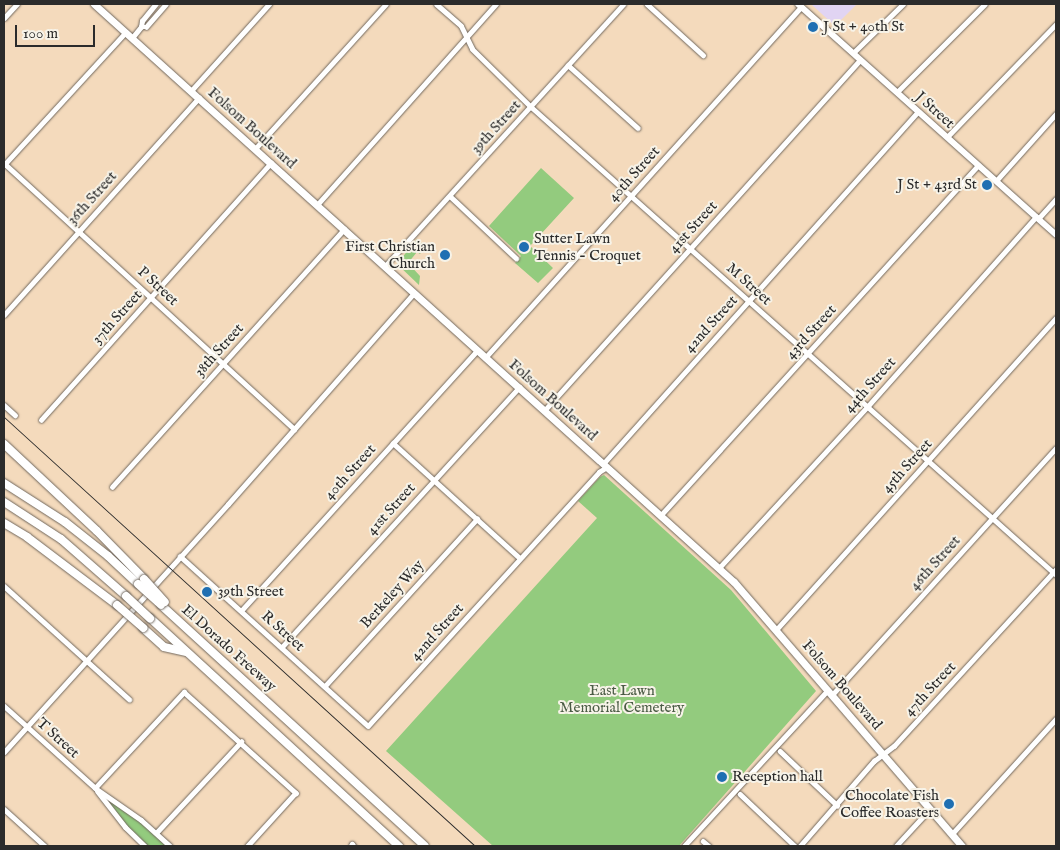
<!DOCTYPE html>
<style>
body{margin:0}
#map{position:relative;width:1060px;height:850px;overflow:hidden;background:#f4dabc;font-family:"IM FELL English",serif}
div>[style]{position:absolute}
.built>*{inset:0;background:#e1d4f3}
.green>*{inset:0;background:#93cb7e}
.roads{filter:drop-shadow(0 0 1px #71685e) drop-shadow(0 0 1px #71685e)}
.minor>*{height:4.5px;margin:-2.25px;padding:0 2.25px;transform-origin:2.25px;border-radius:2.25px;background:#fff}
.tertiary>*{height:5px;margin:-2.5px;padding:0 2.5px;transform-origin:2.5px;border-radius:2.5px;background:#fff}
.secondary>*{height:6px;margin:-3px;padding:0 3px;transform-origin:3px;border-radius:3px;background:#fff}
.primary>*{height:7px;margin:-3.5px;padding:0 3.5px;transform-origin:3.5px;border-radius:3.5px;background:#fff}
.motorway>*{height:8px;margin:-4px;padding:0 4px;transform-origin:4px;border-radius:4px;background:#fff}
.tram>*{height:1px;margin:-0.5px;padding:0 0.5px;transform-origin:0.5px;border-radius:0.5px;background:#2b2b2b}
.bridges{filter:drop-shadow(0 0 1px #71685e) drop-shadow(0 0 1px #71685e)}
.motorway-bridge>*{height:8px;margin:-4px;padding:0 4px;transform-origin:4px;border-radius:4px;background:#fff}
.dots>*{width:14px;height:14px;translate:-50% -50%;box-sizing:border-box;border:2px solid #f7f3e8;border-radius:50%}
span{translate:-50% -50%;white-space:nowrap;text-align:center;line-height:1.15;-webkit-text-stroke:4px #f7f3e8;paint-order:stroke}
.poi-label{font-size:15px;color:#2b2b2b}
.left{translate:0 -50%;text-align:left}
.right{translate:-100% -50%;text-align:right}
.street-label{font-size:15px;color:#2b2b2b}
.park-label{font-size:15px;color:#4a5b44}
.frame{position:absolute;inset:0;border:5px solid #2b2b2b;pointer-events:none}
.scale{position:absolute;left:15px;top:25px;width:80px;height:22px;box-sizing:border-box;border:2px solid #2b2b2b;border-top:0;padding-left:6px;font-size:15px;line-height:18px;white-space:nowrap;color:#2b2b2b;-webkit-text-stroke:4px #f7f3e8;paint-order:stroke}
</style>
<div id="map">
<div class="built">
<i style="clip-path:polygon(811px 4px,857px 4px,835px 26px)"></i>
</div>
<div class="green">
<i style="clip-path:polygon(541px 168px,574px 198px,530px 246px,553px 268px,538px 283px,515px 263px,521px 256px,489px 226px)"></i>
<i style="clip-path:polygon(417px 239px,425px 246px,420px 254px,417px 252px,408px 263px,420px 276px,419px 285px,397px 264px)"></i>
<i style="clip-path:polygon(604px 475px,731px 590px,816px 691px,679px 846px,493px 846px,386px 751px,597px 518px,578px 501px,600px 477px)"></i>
<i style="clip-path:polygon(101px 794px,130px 813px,168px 846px,148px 846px,126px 825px)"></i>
</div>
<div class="roads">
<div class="minor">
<i style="left:647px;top:4px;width:76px;rotate:42.3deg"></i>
<i style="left:4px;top:18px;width:19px;rotate:-47deg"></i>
<i style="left:141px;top:27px;width:5px"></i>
<i style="left:146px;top:27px;width:30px;rotate:-49deg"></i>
<i style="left:132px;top:38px;width:14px;rotate:-51deg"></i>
<i style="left:141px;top:27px;width:6px;rotate:-81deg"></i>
<i style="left:142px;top:21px;width:22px;rotate:-51deg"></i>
<i style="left:853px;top:53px;width:70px;rotate:-44.4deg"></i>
<i style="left:568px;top:65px;width:94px;rotate:42deg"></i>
<i style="left:191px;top:91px;width:117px;rotate:-48.1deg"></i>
<i style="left:897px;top:92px;width:124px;rotate:-45deg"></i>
<i style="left:947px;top:137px;width:157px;rotate:-46deg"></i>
<i style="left:255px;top:149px;width:195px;rotate:-47.9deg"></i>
<i style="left:4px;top:163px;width:394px;rotate:42.5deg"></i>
<i style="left:4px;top:165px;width:180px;rotate:-47.5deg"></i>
<i style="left:996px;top:181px;width:90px;rotate:-48.2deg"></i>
<i style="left:450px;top:196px;width:91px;rotate:43.2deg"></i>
<i style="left:317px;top:205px;width:269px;rotate:-48.3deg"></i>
<i style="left:1038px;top:219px;width:27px;rotate:-48deg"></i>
<i style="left:4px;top:315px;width:292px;rotate:-48.1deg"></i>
<i style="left:485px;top:358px;width:472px;rotate:-48deg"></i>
<i style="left:4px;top:405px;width:15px;rotate:42deg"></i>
<i style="left:544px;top:411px;width:472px;rotate:-48deg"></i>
<i style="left:41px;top:420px;width:345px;rotate:-48.2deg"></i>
<i style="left:393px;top:443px;width:171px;rotate:42.2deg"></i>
<i style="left:603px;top:464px;width:472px;rotate:-48.2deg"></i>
<i style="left:112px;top:487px;width:347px;rotate:-48deg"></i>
<i style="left:661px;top:515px;width:472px;rotate:-47.8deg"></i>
<i style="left:180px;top:556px;width:253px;rotate:42.1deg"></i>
<i style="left:368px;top:726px;width:343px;rotate:-47.7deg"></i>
<i style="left:599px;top:472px;width:9px;rotate:-32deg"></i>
<i style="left:719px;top:568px;width:220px;rotate:-47.4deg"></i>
<i style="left:868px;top:406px;width:253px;rotate:-48.4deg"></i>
<i style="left:4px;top:586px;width:169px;rotate:42.1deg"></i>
<i style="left:241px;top:611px;width:351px;rotate:-47.8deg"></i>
<i style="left:776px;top:630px;width:419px;rotate:-48.1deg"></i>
<i style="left:282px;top:647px;width:352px;rotate:-47.6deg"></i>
<i style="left:325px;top:686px;width:226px;rotate:-47.7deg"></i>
<i style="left:832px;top:695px;width:333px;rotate:-47.8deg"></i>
<i style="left:780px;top:751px;width:79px;rotate:43.5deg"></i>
<i style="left:95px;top:788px;width:131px;rotate:-47.2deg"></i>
<i style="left:184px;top:692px;width:151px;rotate:42deg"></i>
<i style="left:296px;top:793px;width:72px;rotate:132.2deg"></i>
<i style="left:740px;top:794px;width:76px;rotate:43.4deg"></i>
<i style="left:4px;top:809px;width:55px;rotate:42.1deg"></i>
<i style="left:156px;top:833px;width:125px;rotate:-47deg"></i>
<i style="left:952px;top:834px;width:155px;rotate:-47.9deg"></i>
<i style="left:703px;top:841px;width:8px;rotate:40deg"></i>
<i style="left:351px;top:846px;width:2px;rotate:-63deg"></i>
<i style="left:352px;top:844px;width:3px;rotate:45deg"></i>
<i style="left:684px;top:846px;width:212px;rotate:-47.3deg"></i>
<i style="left:800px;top:846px;width:113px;rotate:-49deg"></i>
<i style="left:874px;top:761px;width:25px;rotate:-37deg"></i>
<i style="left:894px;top:746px;width:240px;rotate:-47.5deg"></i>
<i style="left:896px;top:846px;width:50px;rotate:-47.4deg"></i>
</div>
<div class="tertiary">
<i style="left:436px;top:4px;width:33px;rotate:41deg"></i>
<i style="left:461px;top:26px;width:25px;rotate:64deg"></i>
<i style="left:472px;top:49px;width:83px;rotate:44.5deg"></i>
<i style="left:531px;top:107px;width:703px;rotate:41.71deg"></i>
<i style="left:385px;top:266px;width:354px;rotate:-47.7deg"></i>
<i style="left:4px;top:706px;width:122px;rotate:42deg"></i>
<i style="left:95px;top:788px;width:56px;rotate:34.8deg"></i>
<i style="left:141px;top:820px;width:39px;rotate:42deg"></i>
<i style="left:4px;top:752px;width:334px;rotate:-47.9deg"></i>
<i style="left:228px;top:504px;width:281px;rotate:-48.6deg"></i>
<i style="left:97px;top:791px;width:46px;rotate:52.1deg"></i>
<i style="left:125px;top:827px;width:28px;rotate:44deg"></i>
</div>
<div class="secondary">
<i style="left:798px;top:4px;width:346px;rotate:41.8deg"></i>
</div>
<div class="primary">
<i style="left:94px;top:4px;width:862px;rotate:42.09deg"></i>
<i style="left:734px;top:582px;width:349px;rotate:49.2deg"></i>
</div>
<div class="motorway">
<i style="left:4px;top:444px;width:127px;rotate:43.1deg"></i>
<i style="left:97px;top:531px;width:67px;rotate:45.6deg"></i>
<i style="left:4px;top:483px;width:72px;rotate:32.6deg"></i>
<i style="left:65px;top:522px;width:55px;rotate:38.3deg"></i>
<i style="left:108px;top:556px;width:41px;rotate:43deg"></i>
<i style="left:4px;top:502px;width:68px;rotate:33deg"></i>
<i style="left:61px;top:539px;width:86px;rotate:41.2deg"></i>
<i style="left:4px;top:523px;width:27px;rotate:31deg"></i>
<i style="left:27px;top:537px;width:113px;rotate:37.1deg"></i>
<i style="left:161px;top:605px;width:357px;rotate:42.4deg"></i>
<i style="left:150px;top:618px;width:338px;rotate:42.5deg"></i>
<i style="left:143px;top:628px;width:28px;rotate:42deg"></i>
<i style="left:164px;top:647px;width:23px;rotate:13deg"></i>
</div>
</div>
<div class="tram">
<i style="left:4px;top:417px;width:637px;rotate:42.33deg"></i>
</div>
<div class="bridges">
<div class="motorway-bridge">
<i style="left:144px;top:579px;width:31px;rotate:48deg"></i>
<i style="left:138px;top:584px;width:31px;rotate:42deg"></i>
<i style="left:126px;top:596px;width:33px;rotate:43deg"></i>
<i style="left:117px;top:605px;width:35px;rotate:41deg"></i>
</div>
</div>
<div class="dots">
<i style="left:813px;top:27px;background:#1f6fb2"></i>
<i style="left:987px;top:185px;background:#1f6fb2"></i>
<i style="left:524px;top:247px;background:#1f6fb2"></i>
<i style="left:445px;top:255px;background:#1f6fb2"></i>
<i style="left:207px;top:592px;background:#1f6fb2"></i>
<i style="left:722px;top:777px;background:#1f6fb2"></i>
<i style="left:949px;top:804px;background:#1f6fb2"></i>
</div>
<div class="poi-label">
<span class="left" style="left:823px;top:27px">J St + 40th St</span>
<span class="right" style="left:977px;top:185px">J St + 43rd St</span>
<span class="left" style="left:534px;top:247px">Sutter Lawn<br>Tennis - Croquet</span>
<span class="right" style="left:435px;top:255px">First Christian<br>Church</span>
<span class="left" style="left:218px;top:592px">39th Street</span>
<span class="left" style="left:732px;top:777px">Reception hall</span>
<span class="right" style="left:939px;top:804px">Chocolate Fish<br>Coffee Roasters</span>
</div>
<div class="street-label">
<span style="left:935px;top:110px;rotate:42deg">J Street</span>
<span style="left:496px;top:127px;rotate:-48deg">39th Street</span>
<span style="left:252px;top:128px;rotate:42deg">Folsom Boulevard</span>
<span style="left:634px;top:174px;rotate:-48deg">40th Street</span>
<span style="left:92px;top:198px;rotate:-48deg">36th Street</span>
<span style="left:693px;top:227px;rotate:-48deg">41st Street</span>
<span style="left:749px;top:284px;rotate:42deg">M Street</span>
<span style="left:158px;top:286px;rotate:43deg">P Street</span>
<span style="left:117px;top:317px;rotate:-48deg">37th Street</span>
<span style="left:711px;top:324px;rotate:-48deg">42nd Street</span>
<span style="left:811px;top:332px;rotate:-48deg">43rd Street</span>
<span style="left:219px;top:350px;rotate:-48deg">38th Street</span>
<span style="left:870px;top:385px;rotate:-48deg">44th Street</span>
<span style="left:553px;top:400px;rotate:42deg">Folsom Boulevard</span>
<span style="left:907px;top:466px;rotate:-48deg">45th Street</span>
<span style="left:350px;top:472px;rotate:-48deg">40th Street</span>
<span style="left:391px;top:509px;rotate:-48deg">41st Street</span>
<span style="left:935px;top:563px;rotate:-48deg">46th Street</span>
<span style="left:392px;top:594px;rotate:-48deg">Berkeley Way</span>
<span style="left:283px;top:631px;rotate:42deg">R Street</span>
<span style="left:437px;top:632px;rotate:-48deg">42nd Street</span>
<span style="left:229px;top:648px;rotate:42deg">El Dorado Freeway</span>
<span style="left:842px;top:685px;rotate:49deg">Folsom Boulevard</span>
<span style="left:930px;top:689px;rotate:-47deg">47th Street</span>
<span style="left:58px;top:738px;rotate:42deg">T Street</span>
</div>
<div class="park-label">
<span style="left:622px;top:699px">East Lawn<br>Memorial Cemetery</span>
</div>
<div class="frame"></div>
<div class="scale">100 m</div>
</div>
